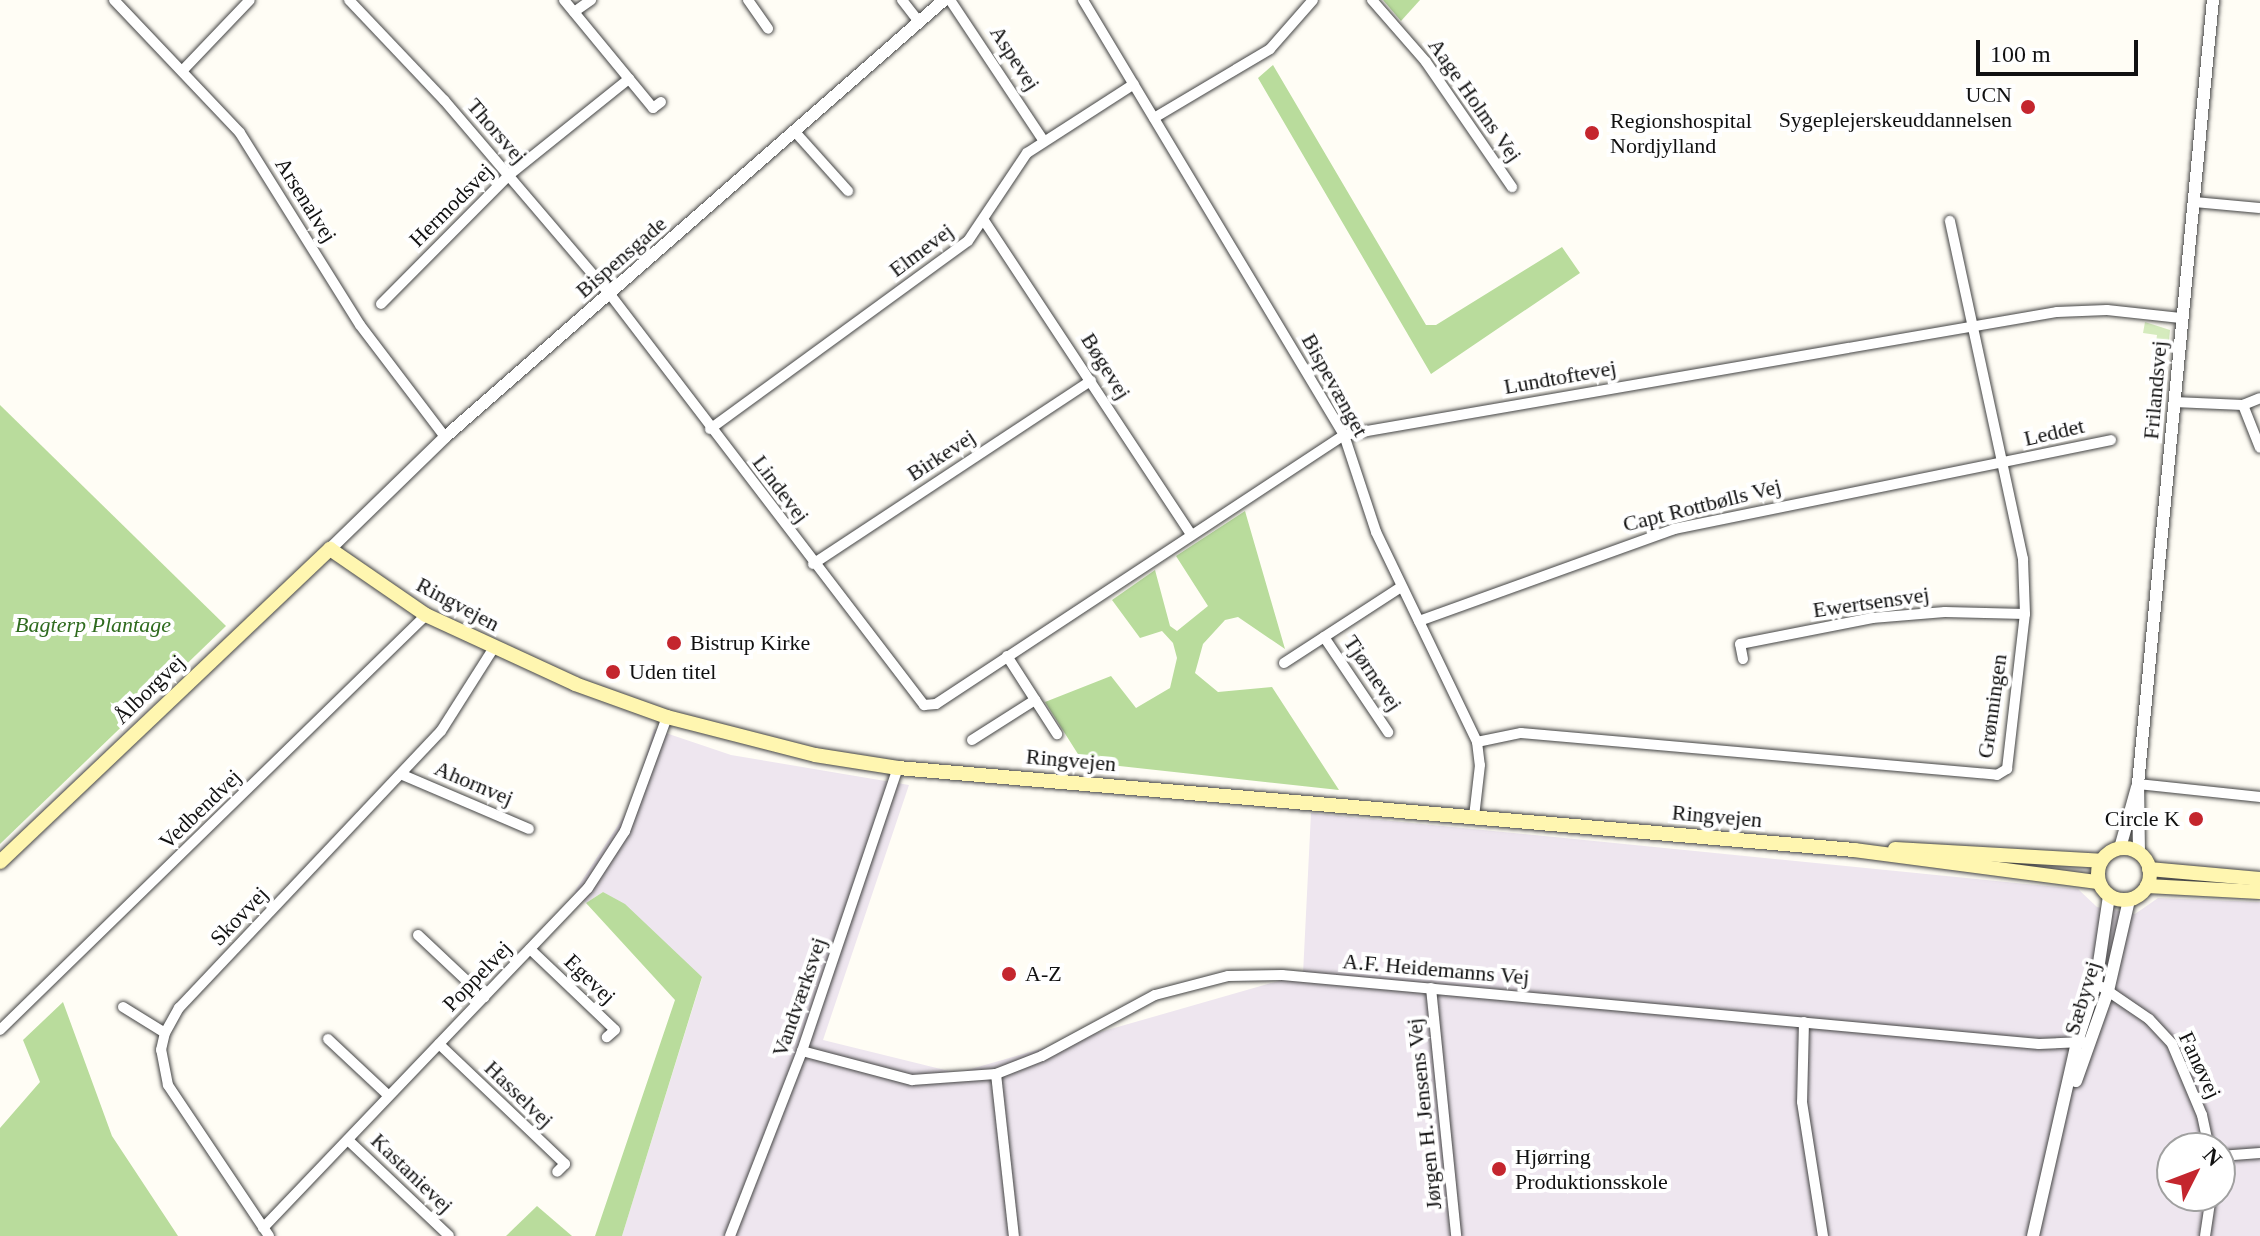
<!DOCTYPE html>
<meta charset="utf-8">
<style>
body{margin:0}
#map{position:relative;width:2260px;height:1236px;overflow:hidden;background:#fffdf5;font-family:"Times New Roman",serif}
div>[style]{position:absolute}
.industrial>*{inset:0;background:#eee6ef}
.green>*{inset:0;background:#d5ebbd}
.forest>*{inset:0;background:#b9dc9c}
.roads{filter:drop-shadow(0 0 2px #444) drop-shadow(0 0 2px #444)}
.minor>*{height:10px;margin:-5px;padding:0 5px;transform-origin:5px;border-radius:5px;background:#fff}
.tertiary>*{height:12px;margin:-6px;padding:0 6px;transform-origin:6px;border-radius:6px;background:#fff}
.secondary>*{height:14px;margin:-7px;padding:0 7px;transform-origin:7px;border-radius:7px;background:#fff6b0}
.secondary>.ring{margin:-7px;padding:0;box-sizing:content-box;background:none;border:14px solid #fff6b0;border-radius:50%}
.dots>*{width:22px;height:22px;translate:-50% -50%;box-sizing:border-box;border:4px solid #fff;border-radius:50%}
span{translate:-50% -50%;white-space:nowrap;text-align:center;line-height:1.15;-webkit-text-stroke:8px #fff;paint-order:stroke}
.street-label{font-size:22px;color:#111}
.poi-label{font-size:22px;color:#111}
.right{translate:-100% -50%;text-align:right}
.left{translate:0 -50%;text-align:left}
.park-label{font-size:22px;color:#2f6b1f;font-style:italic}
.north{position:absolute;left:2156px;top:1132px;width:80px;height:80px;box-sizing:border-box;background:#fff;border:2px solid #a0a0a0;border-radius:50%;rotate:48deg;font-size:22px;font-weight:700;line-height:32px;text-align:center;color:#111}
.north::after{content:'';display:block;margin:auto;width:28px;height:36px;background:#c4262e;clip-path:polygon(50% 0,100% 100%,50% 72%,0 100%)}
.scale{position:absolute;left:1976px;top:40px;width:162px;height:36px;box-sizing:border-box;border:4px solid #111;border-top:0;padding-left:10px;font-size:24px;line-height:28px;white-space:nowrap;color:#111;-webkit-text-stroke:6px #fff;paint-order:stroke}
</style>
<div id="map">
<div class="industrial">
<i style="clip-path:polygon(evenodd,654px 729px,731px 755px,909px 785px,823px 1040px,957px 1073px,1303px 974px,1311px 813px,2078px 889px,2097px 907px,2135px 914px,2158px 898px,2260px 902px,2260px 1236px,622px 1236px,702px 978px,603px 892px,586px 903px,575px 891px,632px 804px,654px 729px,2172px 1148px,2220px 1148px,2220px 1196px,2172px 1196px,2172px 1148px)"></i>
</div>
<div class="green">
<i style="clip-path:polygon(2145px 322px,2170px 330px,2168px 351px,2155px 350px,2157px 335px,2143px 333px)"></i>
</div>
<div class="forest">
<i style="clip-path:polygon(1383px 0,1420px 0,1401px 21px)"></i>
<i style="clip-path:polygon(1273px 65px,1426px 325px,1436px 325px,1562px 247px,1580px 273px,1431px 374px,1258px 78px)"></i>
<i style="clip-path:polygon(0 405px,226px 626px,0 844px)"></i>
<i style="clip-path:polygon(1245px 511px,1285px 649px,1238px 617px,1225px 620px,1203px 644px,1195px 673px,1218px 692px,1272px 687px,1339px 790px,1083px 762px,1045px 702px,1111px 676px,1136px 708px,1170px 688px,1177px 658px,1173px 643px,1162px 631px,1140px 638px,1112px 600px,1155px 570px,1170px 626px,1177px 631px,1208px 606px,1176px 556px)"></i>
<i style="clip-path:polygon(603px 892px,625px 904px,702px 977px,622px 1236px,595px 1236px,675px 1000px,586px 903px)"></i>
<i style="clip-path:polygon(63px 1002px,112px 1136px,178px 1236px,0 1236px,0 1128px,40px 1082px,23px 1040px)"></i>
<i style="clip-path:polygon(537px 1206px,572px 1236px,506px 1236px)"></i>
</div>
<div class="roads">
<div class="minor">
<i style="left:114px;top:0;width:183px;rotate:46.5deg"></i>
<i style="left:240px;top:133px;width:226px;rotate:58deg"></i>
<i style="left:360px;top:325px;width:141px;rotate:52.8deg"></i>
<i style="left:349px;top:0;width:138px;rotate:46.5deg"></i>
<i style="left:444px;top:100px;width:254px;rotate:49.5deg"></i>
<i style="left:609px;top:293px;width:519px;rotate:52.6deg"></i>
<i style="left:924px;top:705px;width:12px;rotate:-5deg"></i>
<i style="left:936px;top:704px;width:489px;rotate:-33.4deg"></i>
<i style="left:1344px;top:435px;width:724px;rotate:-9.79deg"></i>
<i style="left:2057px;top:312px;width:50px;rotate:-2.3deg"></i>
<i style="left:2107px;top:310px;width:74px;rotate:6.2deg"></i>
<i style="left:564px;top:0;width:140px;rotate:50.5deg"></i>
<i style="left:653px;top:108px;width:10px;rotate:-37deg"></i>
<i style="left:748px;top:0;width:35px;rotate:55deg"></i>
<i style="left:902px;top:0;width:28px;rotate:52deg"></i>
<i style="left:950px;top:0;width:168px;rotate:56.4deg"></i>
<i style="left:1083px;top:0;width:507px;rotate:59.04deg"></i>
<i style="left:1344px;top:435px;width:102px;rotate:71.7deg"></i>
<i style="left:1376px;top:532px;width:233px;rotate:64.3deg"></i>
<i style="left:1477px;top:742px;width:23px;rotate:83deg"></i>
<i style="left:1480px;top:765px;width:52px;rotate:96.6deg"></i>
<i style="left:1372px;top:0;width:82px;rotate:48.9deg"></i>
<i style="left:1426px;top:62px;width:152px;rotate:55.5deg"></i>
<i style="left:574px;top:12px;width:21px;rotate:-35deg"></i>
<i style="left:184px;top:69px;width:95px;rotate:-46.3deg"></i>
<i style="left:1154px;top:118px;width:135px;rotate:-30.7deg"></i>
<i style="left:1270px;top:49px;width:65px;rotate:-48.7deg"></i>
<i style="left:796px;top:133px;width:78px;rotate:48.1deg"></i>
<i style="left:2194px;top:202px;width:66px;rotate:5.2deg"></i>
<i style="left:985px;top:222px;width:372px;rotate:56.6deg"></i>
<i style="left:381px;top:304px;width:182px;rotate:-45.2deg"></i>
<i style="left:509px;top:175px;width:154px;rotate:-38.7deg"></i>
<i style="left:2174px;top:402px;width:69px;rotate:2.5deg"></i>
<i style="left:2243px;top:405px;width:18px;rotate:-22deg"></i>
<i style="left:2243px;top:405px;width:46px;rotate:68.4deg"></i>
<i style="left:710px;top:429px;width:319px;rotate:-36.1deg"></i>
<i style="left:968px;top:241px;width:106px;rotate:-56.2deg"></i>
<i style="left:1027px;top:153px;width:127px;rotate:-32.8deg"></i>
<i style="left:813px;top:564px;width:333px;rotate:-33.4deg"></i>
<i style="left:1419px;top:621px;width:271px;rotate:-19.8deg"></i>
<i style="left:1674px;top:529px;width:446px;rotate:-11.5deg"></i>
<i style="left:1324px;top:637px;width:115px;rotate:56deg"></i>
<i style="left:1007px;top:656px;width:93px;rotate:57.3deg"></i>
<i style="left:1743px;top:659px;width:15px;rotate:-101deg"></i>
<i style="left:1740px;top:644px;width:135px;rotate:-11.1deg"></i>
<i style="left:1872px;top:618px;width:73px;rotate:-4.7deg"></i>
<i style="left:1945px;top:612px;width:80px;rotate:1.4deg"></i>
<i style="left:1284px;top:663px;width:140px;rotate:-33deg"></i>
<i style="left:972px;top:740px;width:75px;rotate:-32.4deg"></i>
<i style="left:1477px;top:742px;width:45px;rotate:-11.6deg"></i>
<i style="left:1521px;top:733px;width:478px;rotate:5deg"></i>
<i style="left:1997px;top:775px;width:12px;rotate:-31deg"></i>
<i style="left:2007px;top:769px;width:156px;rotate:-83.4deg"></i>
<i style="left:2025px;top:614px;width:55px;rotate:-92.1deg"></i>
<i style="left:2023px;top:559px;width:346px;rotate:-102.2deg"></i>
<i style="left:403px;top:775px;width:137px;rotate:23.2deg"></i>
<i style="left:2138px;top:784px;width:123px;rotate:6.1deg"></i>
<i style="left:418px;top:935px;width:91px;rotate:43.2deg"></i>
<i style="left:530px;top:949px;width:117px;rotate:43.6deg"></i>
<i style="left:615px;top:1030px;width:11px;rotate:139deg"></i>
<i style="left:2102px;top:987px;width:57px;rotate:34.2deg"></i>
<i style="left:2149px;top:1019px;width:34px;rotate:47deg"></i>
<i style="left:2172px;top:1044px;width:77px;rotate:67.1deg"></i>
<i style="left:2202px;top:1115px;width:34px;rotate:78deg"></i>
<i style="left:1431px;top:988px;width:249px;rotate:84.2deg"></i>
<i style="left:123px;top:1007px;width:49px;rotate:31.8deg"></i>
<i style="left:1804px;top:1022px;width:80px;rotate:91.4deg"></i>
<i style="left:1802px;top:1102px;width:136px;rotate:81.1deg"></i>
<i style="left:0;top:1030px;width:595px;rotate:-44.25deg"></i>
<i style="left:328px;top:1039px;width:83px;rotate:43.1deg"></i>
<i style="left:439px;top:1044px;width:174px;rotate:43.6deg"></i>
<i style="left:565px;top:1164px;width:11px;rotate:135deg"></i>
<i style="left:802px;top:1051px;width:114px;rotate:14.8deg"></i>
<i style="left:912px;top:1080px;width:84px;rotate:-4.1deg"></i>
<i style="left:996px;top:1074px;width:49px;rotate:-21.4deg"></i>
<i style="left:1042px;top:1056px;width:128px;rotate:-28.4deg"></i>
<i style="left:1155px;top:995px;width:75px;rotate:-14.6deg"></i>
<i style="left:1228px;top:976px;width:54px;rotate:-1.1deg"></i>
<i style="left:1282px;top:975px;width:760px;rotate:5.21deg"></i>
<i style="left:2039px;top:1044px;width:44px;rotate:-2.6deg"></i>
<i style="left:996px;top:1074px;width:163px;rotate:83.7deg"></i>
<i style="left:348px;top:1140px;width:139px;rotate:43.5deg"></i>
<i style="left:2220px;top:1156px;width:40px;rotate:-4.3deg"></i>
<i style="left:263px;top:1228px;width:470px;rotate:-46.3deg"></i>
<i style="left:588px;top:888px;width:68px;rotate:-57deg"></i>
<i style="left:625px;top:831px;width:121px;rotate:-69.8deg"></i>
<i style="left:269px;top:1236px;width:182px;rotate:-123.8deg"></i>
<i style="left:168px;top:1085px;width:36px;rotate:-101deg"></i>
<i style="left:161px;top:1050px;width:17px;rotate:-77deg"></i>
<i style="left:165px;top:1033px;width:29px;rotate:-61deg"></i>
<i style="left:179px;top:1008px;width:381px;rotate:-46.6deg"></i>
<i style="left:441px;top:731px;width:97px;rotate:-57.6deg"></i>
<i style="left:730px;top:1236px;width:199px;rotate:-68.7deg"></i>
<i style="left:802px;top:1051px;width:299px;rotate:-71.3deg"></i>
<i style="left:2205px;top:1236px;width:40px;rotate:-81.5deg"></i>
</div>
<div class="tertiary">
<i style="left:330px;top:549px;width:161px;rotate:-44.2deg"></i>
<i style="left:445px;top:437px;width:663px;rotate:-41.21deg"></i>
<i style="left:2120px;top:848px;width:63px;rotate:-74.4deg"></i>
<i style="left:2139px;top:853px;width:69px;rotate:-90.8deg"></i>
<i style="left:2138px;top:784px;width:788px;rotate:-84.54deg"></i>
<i style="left:2076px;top:1081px;width:96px;rotate:-70.4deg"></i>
<i style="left:2108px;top:991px;width:93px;rotate:-77deg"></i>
<i style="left:2033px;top:1236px;width:199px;rotate:-77.2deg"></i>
<i style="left:2077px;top:1042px;width:62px;rotate:-72.1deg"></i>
<i style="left:2096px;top:983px;width:88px;rotate:-81.5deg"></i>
</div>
<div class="secondary">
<i class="ring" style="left:2098px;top:848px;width:38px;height:38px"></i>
<i style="left:1895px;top:849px;width:206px;rotate:3.3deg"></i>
<i style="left:0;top:862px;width:455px;rotate:-43.5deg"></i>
<i style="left:330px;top:549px;width:116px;rotate:34.5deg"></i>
<i style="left:426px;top:615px;width:164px;rotate:24.8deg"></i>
<i style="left:575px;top:684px;width:98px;rotate:19.7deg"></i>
<i style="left:667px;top:717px;width:153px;rotate:14.4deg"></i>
<i style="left:815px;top:755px;width:84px;rotate:8.9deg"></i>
<i style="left:898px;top:768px;width:960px;rotate:4.9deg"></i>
<i style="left:1854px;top:850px;width:246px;rotate:7.5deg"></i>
<i style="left:2149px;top:869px;width:111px;rotate:5.1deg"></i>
<i style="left:2147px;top:886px;width:113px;rotate:3deg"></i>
</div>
</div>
<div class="dots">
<i style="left:2028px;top:107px;background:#c4262e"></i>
<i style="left:1592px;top:133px;background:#c4262e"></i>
<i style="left:674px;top:643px;background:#c4262e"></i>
<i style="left:613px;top:672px;background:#c4262e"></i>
<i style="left:2196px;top:819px;background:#c4262e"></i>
<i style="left:1009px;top:974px;background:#c4262e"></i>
<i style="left:1499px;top:1169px;background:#c4262e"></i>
</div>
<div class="street-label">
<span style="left:1015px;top:58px;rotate:57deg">Aspevej</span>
<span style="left:1475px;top:100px;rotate:55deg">Aage Holms Vej</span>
<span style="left:497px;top:131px;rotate:49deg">Thorsvej</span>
<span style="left:306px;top:200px;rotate:58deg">Arsenalvej</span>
<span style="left:451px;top:205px;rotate:-45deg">Hermodsvej</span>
<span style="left:921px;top:250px;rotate:-37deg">Elmevej</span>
<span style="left:621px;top:257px;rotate:-41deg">Bispensgade</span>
<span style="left:1106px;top:366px;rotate:58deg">Bøgevej</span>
<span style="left:1560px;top:377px;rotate:-10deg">Lundtoftevej</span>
<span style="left:1335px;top:385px;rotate:61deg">Bispevænget</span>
<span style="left:2155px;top:390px;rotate:-85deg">Frilandsvej</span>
<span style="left:2054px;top:432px;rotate:-13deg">Leddet</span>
<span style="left:941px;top:455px;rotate:-33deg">Birkevej</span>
<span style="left:781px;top:489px;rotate:53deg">Lindevej</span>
<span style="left:1702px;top:505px;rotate:-14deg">Capt Rottbølls Vej</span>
<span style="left:1871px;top:602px;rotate:-8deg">Ewertsensvej</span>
<span style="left:458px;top:604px;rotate:28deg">Ringvejen</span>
<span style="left:1373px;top:673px;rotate:56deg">Tjørnevej</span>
<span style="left:149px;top:689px;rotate:-44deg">Ålborgvej</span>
<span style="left:1992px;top:706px;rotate:-82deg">Grønningen</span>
<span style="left:1071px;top:760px;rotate:5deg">Ringvejen</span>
<span style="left:474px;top:783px;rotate:23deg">Ahornvej</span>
<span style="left:200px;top:809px;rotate:-44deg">Vedbendvej</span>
<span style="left:1717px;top:816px;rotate:5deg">Ringvejen</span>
<span style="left:239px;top:916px;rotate:-46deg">Skovvej</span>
<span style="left:1436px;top:969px;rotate:5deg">A.F. Heidemanns Vej</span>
<span style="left:477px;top:976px;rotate:-46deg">Poppelvej</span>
<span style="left:590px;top:979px;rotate:44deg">Egevej</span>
<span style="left:799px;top:997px;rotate:-71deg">Vandværksvej</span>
<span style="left:2082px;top:998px;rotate:-73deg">Sæbyvej</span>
<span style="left:2200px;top:1065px;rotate:65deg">Fanøvej</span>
<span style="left:519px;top:1094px;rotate:44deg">Hasselvej</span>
<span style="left:1424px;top:1114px;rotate:-96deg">Jørgen H. Jensens Vej</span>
<span style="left:412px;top:1173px;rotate:44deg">Kastanievej</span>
</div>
<div class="poi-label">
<span class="right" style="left:2012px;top:107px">UCN<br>Sygeplejerskeuddannelsen</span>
<span class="left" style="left:1610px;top:133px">Regionshospital<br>Nordjylland</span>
<span class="left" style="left:690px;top:643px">Bistrup Kirke</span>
<span class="left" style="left:629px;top:672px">Uden titel</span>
<span class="right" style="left:2180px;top:819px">Circle K</span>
<span class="left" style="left:1025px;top:974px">A-Z</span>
<span class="left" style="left:1515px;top:1169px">Hjørring<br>Produktionsskole</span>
</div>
<div class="park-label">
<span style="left:93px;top:625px">Bagterp Plantage</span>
</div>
<div class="north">N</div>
<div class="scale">100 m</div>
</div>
